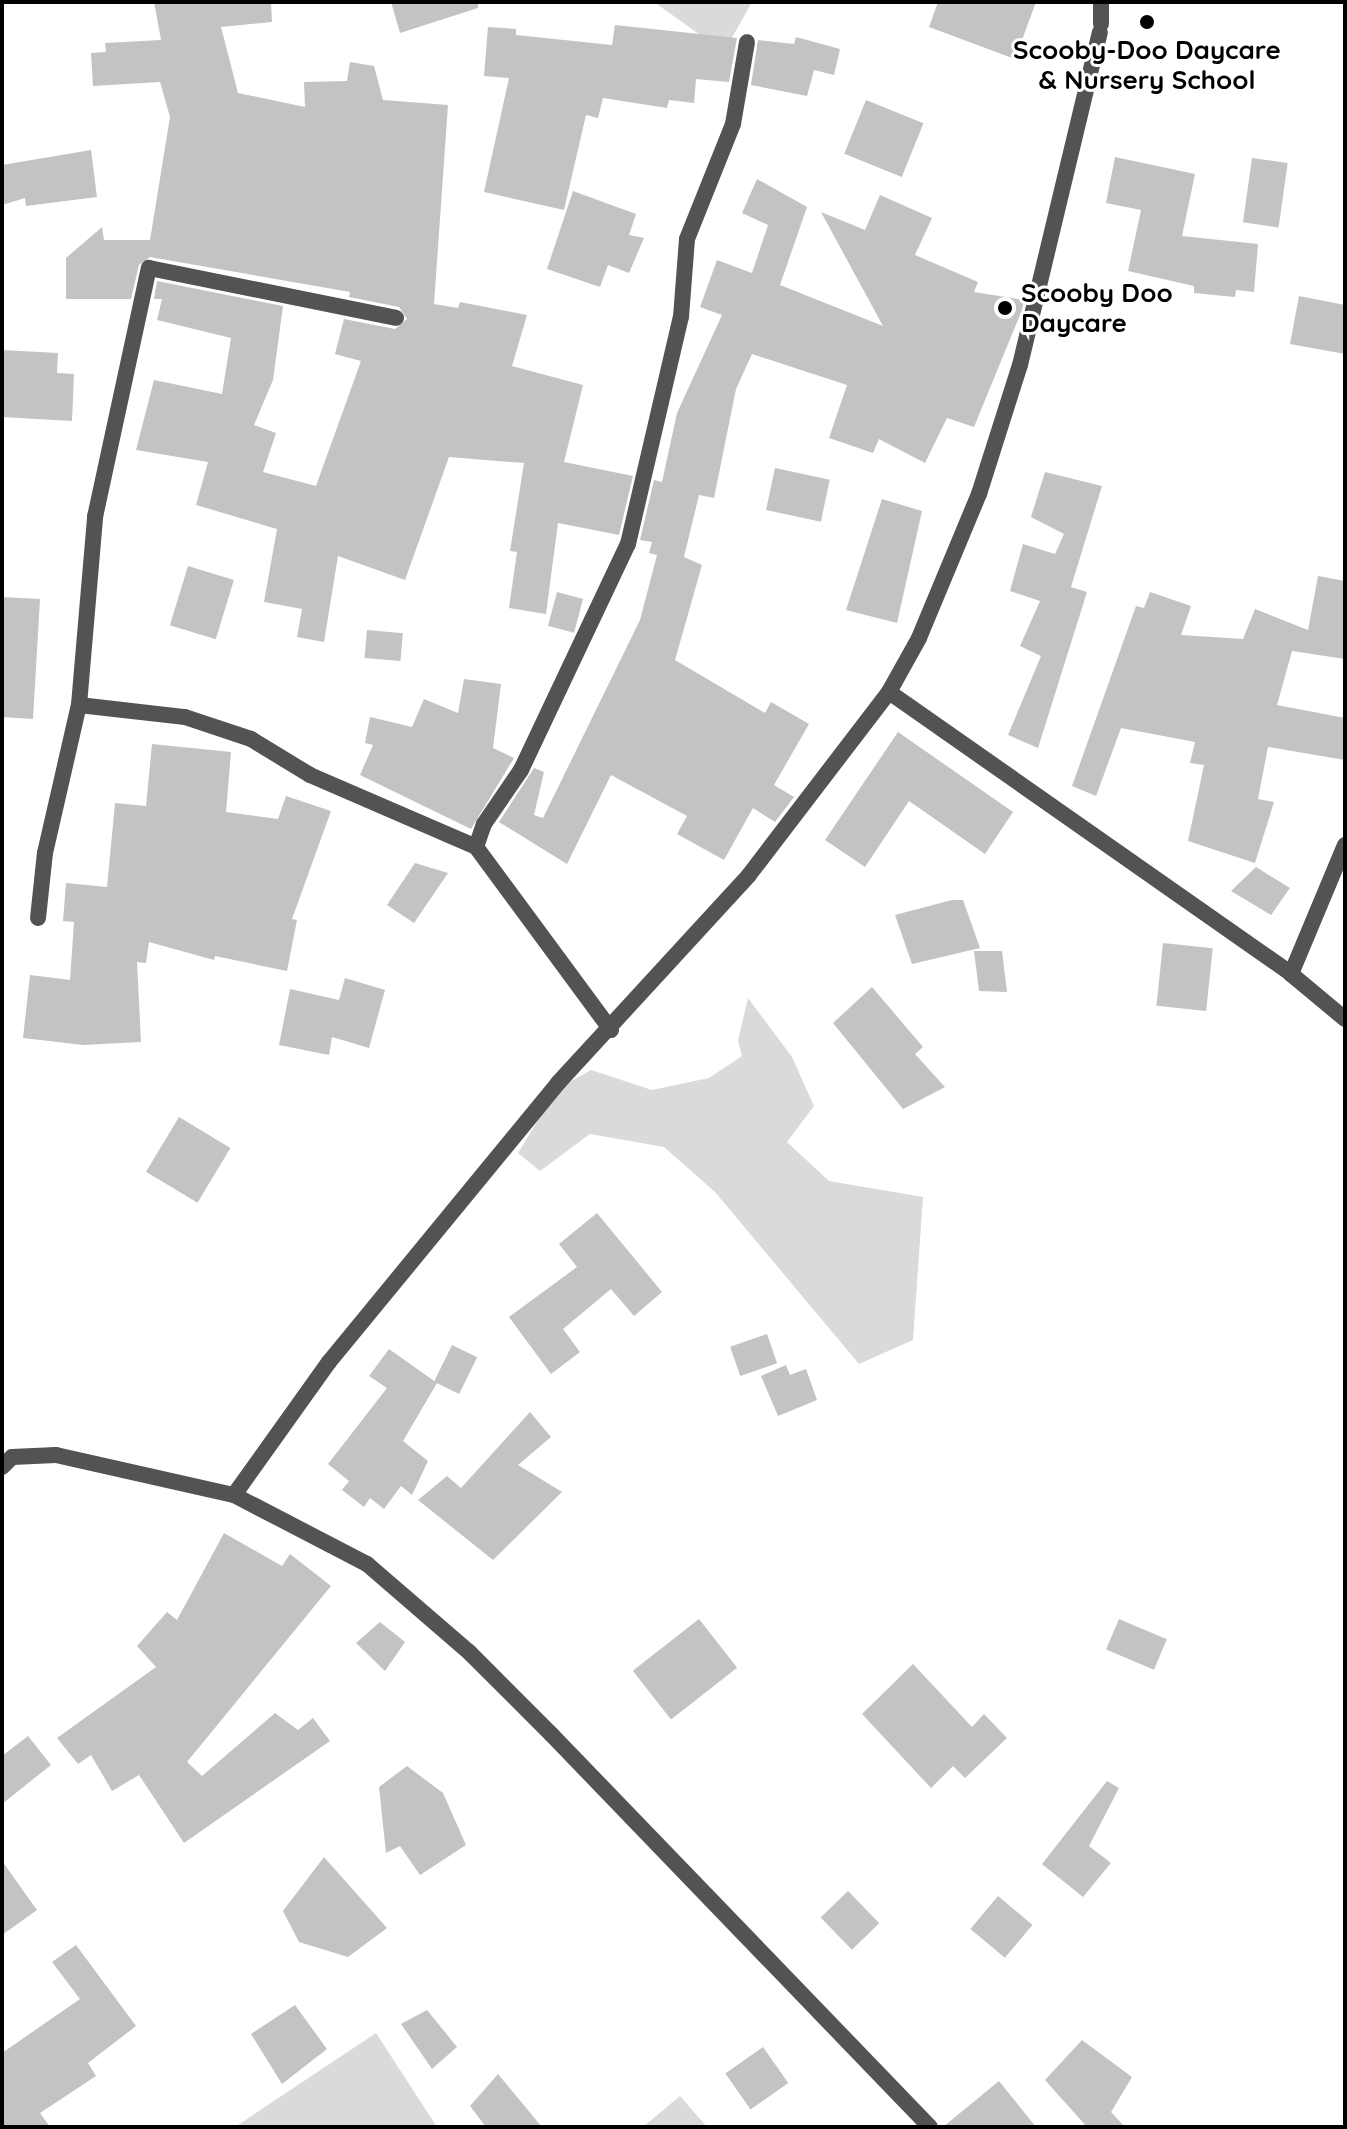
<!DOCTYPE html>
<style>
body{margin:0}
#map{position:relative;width:1347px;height:2129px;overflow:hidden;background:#fff;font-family:Quicksand,sans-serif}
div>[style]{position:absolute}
.green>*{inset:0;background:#dadada}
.building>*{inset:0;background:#c3c3c3;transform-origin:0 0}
.service>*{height:16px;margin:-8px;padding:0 8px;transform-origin:8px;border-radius:8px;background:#535353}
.minor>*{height:16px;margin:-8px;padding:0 8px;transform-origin:8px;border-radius:8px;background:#535353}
.dots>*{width:22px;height:22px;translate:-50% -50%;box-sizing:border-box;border:4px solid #fff;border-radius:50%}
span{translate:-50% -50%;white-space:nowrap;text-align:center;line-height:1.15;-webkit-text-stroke:6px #fff;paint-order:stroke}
.poi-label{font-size:26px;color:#000;font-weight:700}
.left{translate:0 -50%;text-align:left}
.frame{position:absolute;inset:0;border:4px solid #000;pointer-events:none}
</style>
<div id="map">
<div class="green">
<i style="clip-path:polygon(654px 2px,752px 2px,724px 52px)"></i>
<i style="clip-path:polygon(748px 998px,792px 1057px,814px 1106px,787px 1142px,829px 1181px,923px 1197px,913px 1340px,859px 1364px,715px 1192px,664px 1147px,590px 1134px,540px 1171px,518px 1153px,557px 1089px,591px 1070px,652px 1090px,709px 1078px,742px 1056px,738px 1041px)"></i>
<i style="clip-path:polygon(376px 2033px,437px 2127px,235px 2127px)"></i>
<i style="clip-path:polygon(680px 2096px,707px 2127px,643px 2127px)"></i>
</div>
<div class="building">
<i style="clip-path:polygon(154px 2px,271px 2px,272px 22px,221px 27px,238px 93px,305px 107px,304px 82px,347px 81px,350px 62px,374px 66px,383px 100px,448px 105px,434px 304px,458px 308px,460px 302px,527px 315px,512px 366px,583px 385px,564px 462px,633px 476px,619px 535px,558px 523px,546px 614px,509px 608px,517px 552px,510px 551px,524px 463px,449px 457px,405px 580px,338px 556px,324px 642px,297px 637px,302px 609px,264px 602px,277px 529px,196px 505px,208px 462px,136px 450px,154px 380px,222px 394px,231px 338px,157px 320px,162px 299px,154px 299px,157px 281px,283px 306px,273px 380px,254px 425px,276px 433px,263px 472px,316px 486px,361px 361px,335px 354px,344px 319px,395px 329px,407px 319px,399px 307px,349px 297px,350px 292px,150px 257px,139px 265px,131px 299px,66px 299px,66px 258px,102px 227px,104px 240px,150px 240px,170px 117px,160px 82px,93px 86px,91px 53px,106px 52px,105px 43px,161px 40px)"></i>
<i style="clip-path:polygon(391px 2px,478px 2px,478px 8px,400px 33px)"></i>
<i style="clip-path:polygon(938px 2px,1036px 2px,1015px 59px,929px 27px)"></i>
<i style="clip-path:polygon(615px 25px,737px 38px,729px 82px,696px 79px,694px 103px,669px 100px,667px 108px,603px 98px,598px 118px,586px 115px,564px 210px,484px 192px,509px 78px,484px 76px,488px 27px,516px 29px,516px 35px,612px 45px)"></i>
<i style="clip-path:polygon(796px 37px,840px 49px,834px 75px,814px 70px,807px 96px,751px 85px,758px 40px,794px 44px)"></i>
<i style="left:866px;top:100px;width:62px;height:58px;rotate:22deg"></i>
<i style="clip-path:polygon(91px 150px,97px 197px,26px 206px,25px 198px,2px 205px,2px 165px)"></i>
<i style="clip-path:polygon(1115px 157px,1195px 174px,1182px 236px,1258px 244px,1254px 292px,1236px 290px,1235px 297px,1194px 293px,1194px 286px,1128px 271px,1141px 210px,1106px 203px)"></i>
<i style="left:1252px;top:158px;width:36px;height:65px;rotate:8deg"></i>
<i style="clip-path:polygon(757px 179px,807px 207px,780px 285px,883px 326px,821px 212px,865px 230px,880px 195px,932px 218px,915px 255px,978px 282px,974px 292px,1024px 300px,1022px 310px,974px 427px,947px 418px,925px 463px,879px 439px,873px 453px,829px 438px,847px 385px,752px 354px,736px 389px,714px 498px,699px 495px,684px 557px,702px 565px,675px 660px,765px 713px,771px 702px,809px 724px,774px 785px,794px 797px,775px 822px,753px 808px,724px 860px,677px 834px,687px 816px,611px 775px,567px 864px,499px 822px,534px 768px,544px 772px,534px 815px,543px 818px,640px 620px,657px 555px,649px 553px,652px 542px,640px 540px,654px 480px,662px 482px,677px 413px,722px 315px,700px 307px,717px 260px,752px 273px,768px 225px,742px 213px)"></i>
<i style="clip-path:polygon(573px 191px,636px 214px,629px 235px,644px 238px,629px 273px,608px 265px,600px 287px,547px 269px)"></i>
<i style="clip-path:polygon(1299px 296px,1345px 305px,1345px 354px,1290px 344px)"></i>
<i style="clip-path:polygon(2px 350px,58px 353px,57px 373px,74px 374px,72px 421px,2px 417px)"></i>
<i style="left:775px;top:468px;width:56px;height:43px;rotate:12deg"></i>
<i style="clip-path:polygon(1045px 472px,1102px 486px,1071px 587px,1087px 592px,1038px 748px,1008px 735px,1041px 656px,1020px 646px,1040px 601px,1010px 591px,1023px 544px,1055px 554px,1064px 534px,1031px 517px)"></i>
<i style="clip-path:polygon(882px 499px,922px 511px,897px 623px,846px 610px)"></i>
<i style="left:188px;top:566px;width:48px;height:62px;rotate:17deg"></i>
<i style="clip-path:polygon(1318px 576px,1345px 581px,1345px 659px,1292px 651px,1277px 705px,1345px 718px,1345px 760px,1268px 747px,1258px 799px,1274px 802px,1255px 863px,1188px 841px,1204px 765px,1190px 763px,1195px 742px,1121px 728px,1096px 796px,1072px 786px,1136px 606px,1144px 608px,1150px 592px,1191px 606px,1181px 635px,1243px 639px,1255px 609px,1308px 630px)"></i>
<i style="left:557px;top:592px;width:27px;height:35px;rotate:15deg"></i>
<i style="clip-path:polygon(2px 597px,40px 599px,33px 719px,2px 717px)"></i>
<i style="left:367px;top:630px;width:36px;height:28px;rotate:5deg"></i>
<i style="clip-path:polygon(464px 679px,501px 684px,493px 748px,514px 758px,471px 829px,360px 775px,373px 745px,365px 743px,370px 717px,412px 727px,424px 699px,458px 713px)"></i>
<i style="clip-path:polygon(898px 732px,1013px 812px,985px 854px,909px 801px,865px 867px,825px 840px)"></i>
<i style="clip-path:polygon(152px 744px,231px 752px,226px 812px,278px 819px,286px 796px,331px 811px,292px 919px,297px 920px,287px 971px,215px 956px,214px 960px,149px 942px,146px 963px,137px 962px,141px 1042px,83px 1045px,23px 1038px,30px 975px,70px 980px,74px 922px,63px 921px,66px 883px,107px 887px,115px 803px,146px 806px)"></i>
<i style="clip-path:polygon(415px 863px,448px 873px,414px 923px,387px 905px)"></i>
<i style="clip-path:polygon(1256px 867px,1290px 888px,1271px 915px,1231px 891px)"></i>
<i style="clip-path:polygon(952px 900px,963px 900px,980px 948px,912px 964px,895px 915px)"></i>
<i style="left:1163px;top:943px;width:50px;height:63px;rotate:6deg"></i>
<i style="clip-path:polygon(974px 951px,1002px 951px,1007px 992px,979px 991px)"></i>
<i style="clip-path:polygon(345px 978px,385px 990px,369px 1048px,332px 1037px,329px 1055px,279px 1045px,290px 989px,339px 1000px)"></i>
<i style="clip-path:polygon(872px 987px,923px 1047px,915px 1054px,945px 1087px,903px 1109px,833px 1023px)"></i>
<i style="left:179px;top:1117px;width:60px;height:64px;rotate:31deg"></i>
<i style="clip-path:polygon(597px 1213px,662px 1292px,634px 1316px,611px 1289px,563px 1329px,580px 1352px,551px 1374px,509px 1317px,577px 1267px,559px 1244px)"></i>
<i style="left:767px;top:1334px;width:31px;height:39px;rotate:71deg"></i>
<i style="left:452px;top:1345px;width:28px;height:41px;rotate:26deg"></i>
<i style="clip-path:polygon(389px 1349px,437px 1383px,403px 1441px,428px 1461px,412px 1495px,401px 1486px,384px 1509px,370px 1498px,364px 1507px,342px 1490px,349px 1481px,328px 1464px,387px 1388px,369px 1376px)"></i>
<i style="clip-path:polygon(786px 1365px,790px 1375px,806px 1369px,817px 1400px,778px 1416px,761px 1376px)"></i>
<i style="clip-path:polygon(530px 1412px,551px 1437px,518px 1465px,562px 1492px,493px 1560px,418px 1500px,447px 1476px,461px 1488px)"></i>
<i style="clip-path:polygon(224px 1533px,282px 1566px,290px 1554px,331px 1586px,187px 1762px,202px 1776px,275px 1713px,298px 1730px,313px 1718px,330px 1741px,184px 1843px,139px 1775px,112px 1791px,91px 1755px,78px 1764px,57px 1738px,156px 1667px,137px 1646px,167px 1612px,177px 1620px)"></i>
<i style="left:699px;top:1619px;width:62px;height:84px;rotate:52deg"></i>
<i style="left:1119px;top:1619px;width:52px;height:33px;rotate:23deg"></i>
<i style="clip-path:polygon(380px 1622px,405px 1642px,385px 1671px,356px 1643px)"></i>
<i style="clip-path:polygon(913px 1664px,972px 1727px,984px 1714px,1007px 1738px,965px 1778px,953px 1766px,931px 1788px,862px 1714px)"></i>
<i style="clip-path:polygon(28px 1736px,51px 1765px,2px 1804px,2px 1756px)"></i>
<i style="clip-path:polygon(407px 1766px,443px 1793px,466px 1845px,420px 1875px,400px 1846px,386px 1853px,379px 1787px)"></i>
<i style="clip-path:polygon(1107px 1781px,1119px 1788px,1089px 1846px,1111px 1863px,1083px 1897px,1042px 1864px)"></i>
<i style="clip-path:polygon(324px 1857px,387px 1928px,348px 1957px,299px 1942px,283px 1911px)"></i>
<i style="clip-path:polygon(2px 1861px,37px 1910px,2px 1935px)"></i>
<i style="left:848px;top:1891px;width:45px;height:38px;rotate:46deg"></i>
<i style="left:998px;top:1896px;width:45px;height:43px;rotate:40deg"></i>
<i style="clip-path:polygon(76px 1945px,136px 2026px,88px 2063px,96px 2076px,40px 2113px,50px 2127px,2px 2127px,2px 2053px,80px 1999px,52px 1962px)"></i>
<i style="clip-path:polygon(295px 2005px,327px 2049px,282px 2084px,251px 2034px)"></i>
<i style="clip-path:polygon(427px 2010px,457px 2047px,432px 2069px,401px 2024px)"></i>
<i style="clip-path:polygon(1082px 2040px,1132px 2077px,1111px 2112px,1125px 2127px,1087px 2127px,1045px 2080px)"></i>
<i style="left:763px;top:2047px;width:44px;height:46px;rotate:55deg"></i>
<i style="clip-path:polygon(498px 2074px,542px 2127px,486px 2127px,470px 2106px)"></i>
<i style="clip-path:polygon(999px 2081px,1036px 2127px,943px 2127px)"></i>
</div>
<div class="service">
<i style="left:1101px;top:24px;width:22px;rotate:-90deg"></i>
</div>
<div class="minor">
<i style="left:889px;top:692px;width:491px;rotate:35deg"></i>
<i style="left:1291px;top:974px;width:70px;rotate:39.8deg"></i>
<i style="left:79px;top:705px;width:107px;rotate:6.5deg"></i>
<i style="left:185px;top:717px;width:70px;rotate:18.4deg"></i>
<i style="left:251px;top:739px;width:69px;rotate:31.4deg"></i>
<i style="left:310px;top:775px;width:181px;rotate:23.4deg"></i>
<i style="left:38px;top:918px;width:65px;rotate:-83.9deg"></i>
<i style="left:45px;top:853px;width:152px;rotate:-77.1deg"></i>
<i style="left:79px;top:705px;width:189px;rotate:-85.1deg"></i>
<i style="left:95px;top:517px;width:255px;rotate:-77.8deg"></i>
<i style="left:149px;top:268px;width:252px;rotate:11.4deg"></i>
<i style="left:1291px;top:974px;width:140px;rotate:-67.3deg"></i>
<i style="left:611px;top:1030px;width:227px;rotate:-126.4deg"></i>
<i style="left:476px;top:847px;width:24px;rotate:-71deg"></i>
<i style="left:484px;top:824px;width:65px;rotate:-55.6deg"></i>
<i style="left:521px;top:770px;width:250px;rotate:-64.7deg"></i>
<i style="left:628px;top:544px;width:233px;rotate:-76.9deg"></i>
<i style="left:681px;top:317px;width:78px;rotate:-85.6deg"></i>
<i style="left:687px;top:239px;width:124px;rotate:-68.2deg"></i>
<i style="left:733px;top:124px;width:83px;rotate:-80.3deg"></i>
<i style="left:2px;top:1467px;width:14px;rotate:-45deg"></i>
<i style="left:12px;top:1457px;width:44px;rotate:-2.6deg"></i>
<i style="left:56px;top:1455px;width:182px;rotate:12.7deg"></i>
<i style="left:234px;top:1495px;width:150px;rotate:27.4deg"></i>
<i style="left:367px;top:1564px;width:136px;rotate:40.8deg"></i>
<i style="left:470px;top:1653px;width:115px;rotate:45deg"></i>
<i style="left:551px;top:1734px;width:546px;rotate:46.04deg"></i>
<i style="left:234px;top:1495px;width:163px;rotate:-54.5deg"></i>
<i style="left:329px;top:1362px;width:361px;rotate:-50.6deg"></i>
<i style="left:558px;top:1083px;width:282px;rotate:-47.4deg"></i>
<i style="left:749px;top:875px;width:230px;rotate:-52.6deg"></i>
<i style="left:889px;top:692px;width:62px;rotate:-60.9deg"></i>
<i style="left:919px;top:638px;width:156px;rotate:-67.4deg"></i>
<i style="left:979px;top:494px;width:135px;rotate:-72.4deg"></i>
<i style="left:1020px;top:365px;width:342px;rotate:-76.5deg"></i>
</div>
<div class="dots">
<i style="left:1147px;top:22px;background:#000"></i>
<i style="left:1005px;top:308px;background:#000"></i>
</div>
<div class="poi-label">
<span style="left:1147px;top:65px">Scooby-Doo Daycare<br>&amp; Nursery School</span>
<span class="left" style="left:1021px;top:308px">Scooby Doo<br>Daycare</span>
</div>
<div class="frame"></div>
</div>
